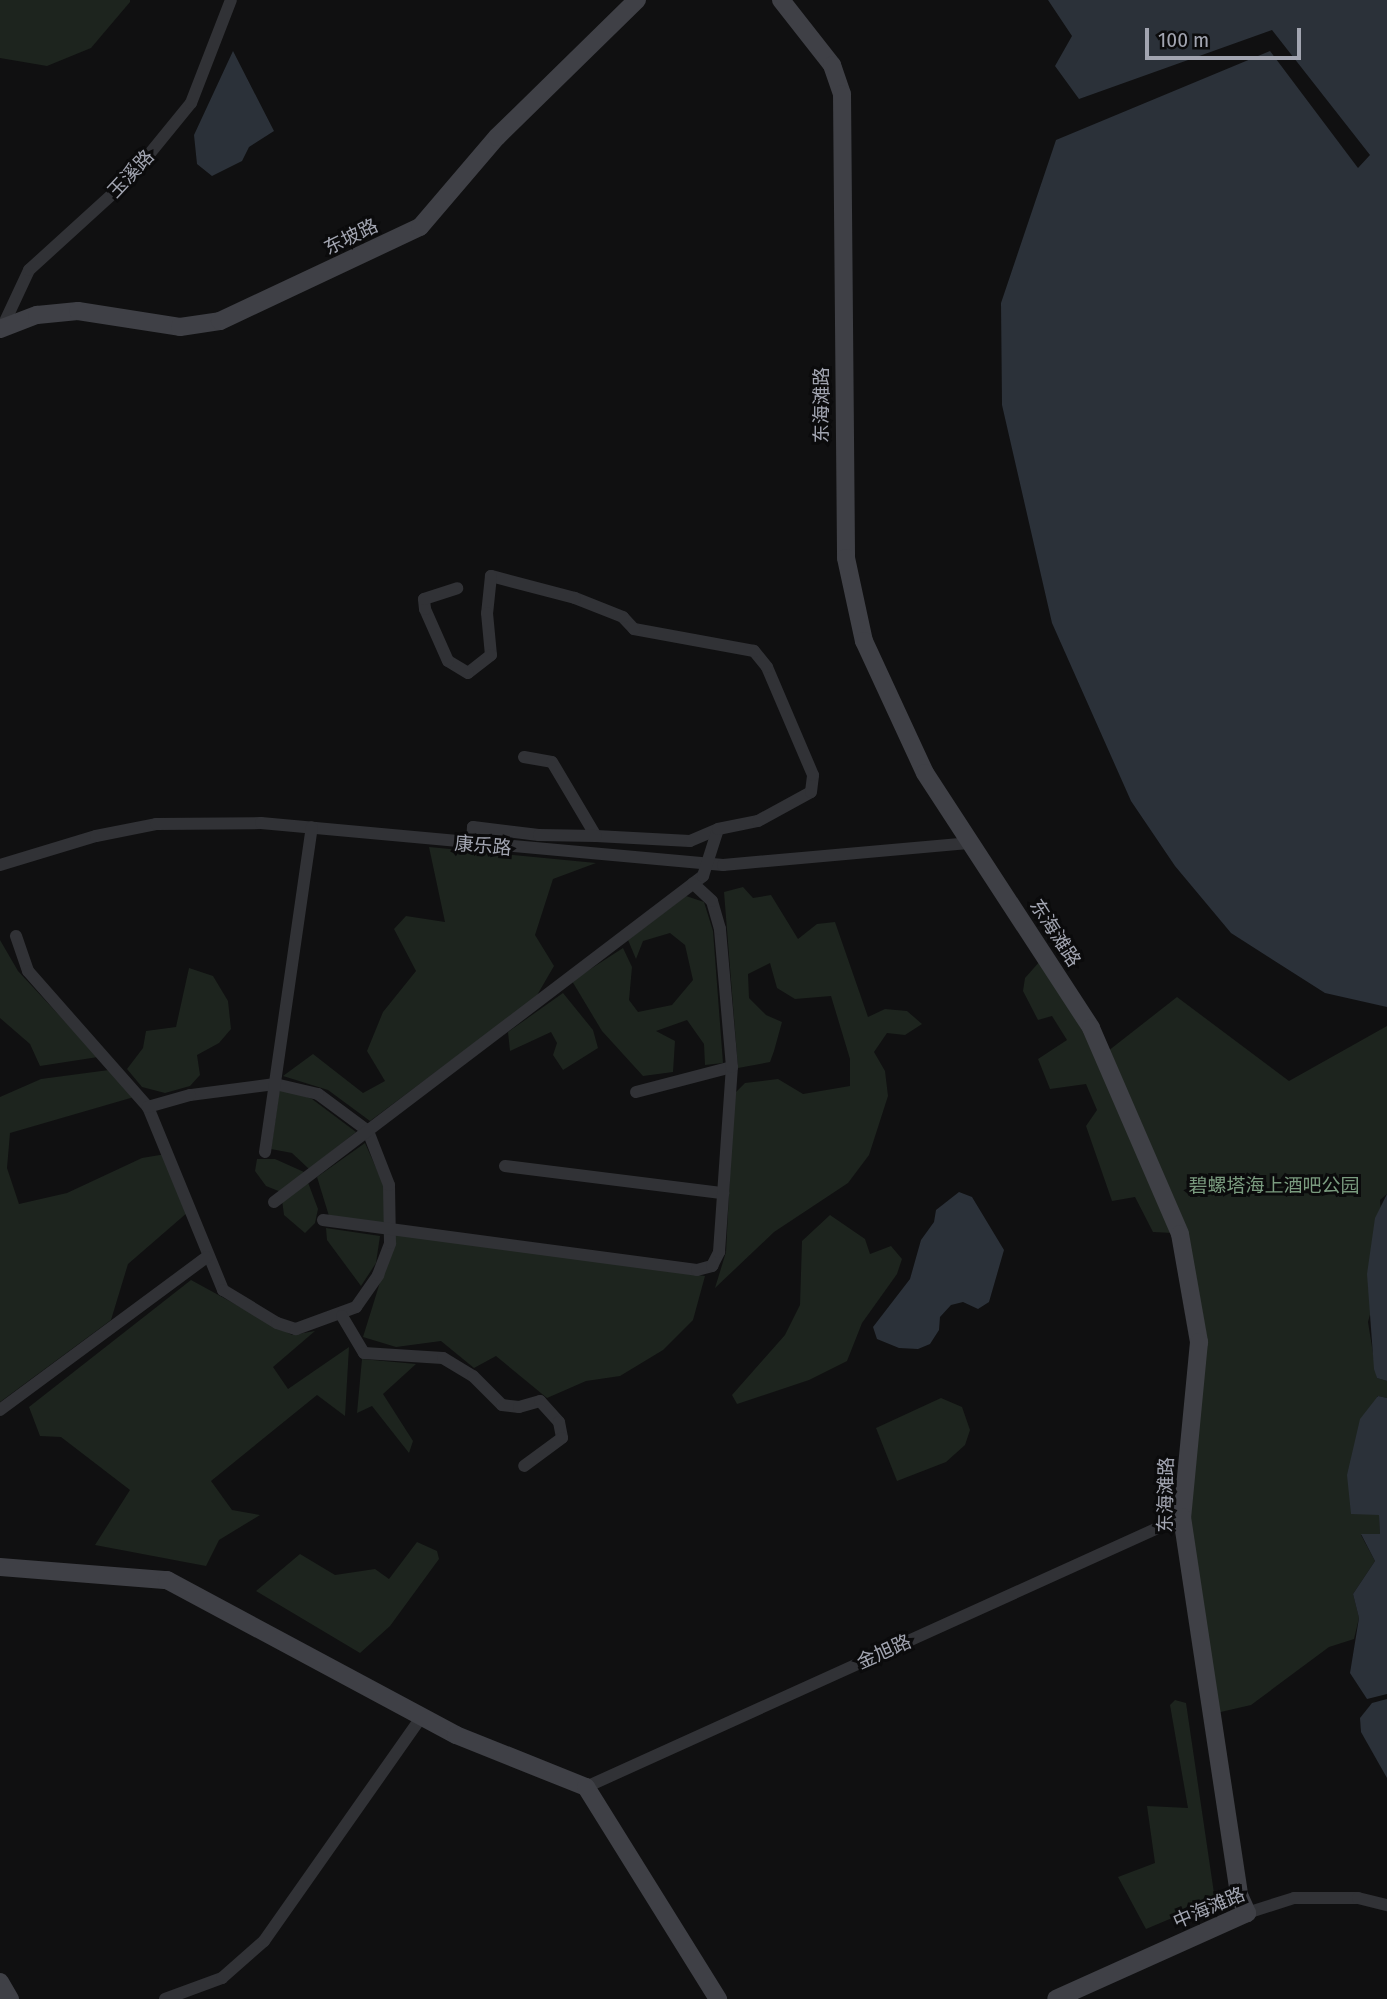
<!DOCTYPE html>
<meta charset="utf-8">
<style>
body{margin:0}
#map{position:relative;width:1387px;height:1999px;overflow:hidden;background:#101011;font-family:"Fira Sans Condensed","Noto Sans SC",sans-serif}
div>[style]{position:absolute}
.green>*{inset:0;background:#1d241e}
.water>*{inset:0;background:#2b3139}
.street>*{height:12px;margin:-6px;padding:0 6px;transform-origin:6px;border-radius:6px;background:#313236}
.secondary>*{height:18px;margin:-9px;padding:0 9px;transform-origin:9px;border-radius:9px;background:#3f4046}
span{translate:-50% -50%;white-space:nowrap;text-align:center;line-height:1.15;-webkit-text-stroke:6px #0b0b0c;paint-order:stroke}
.street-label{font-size:19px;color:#a2a5b1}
.park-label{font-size:19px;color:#7a9b7f}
.scale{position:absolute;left:1145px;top:28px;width:156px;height:32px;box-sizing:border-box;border:4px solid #a2a5b1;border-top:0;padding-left:9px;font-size:21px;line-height:24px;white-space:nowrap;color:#a2a5b1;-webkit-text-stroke:5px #0b0b0c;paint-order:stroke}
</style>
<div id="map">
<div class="green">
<i style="clip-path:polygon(0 0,130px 0,130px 2px,91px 48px,47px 66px,0 58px)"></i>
<i style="clip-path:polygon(429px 847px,596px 863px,553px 879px,535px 935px,554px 966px,536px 997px,370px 1121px,328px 1090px,283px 1076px,313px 1054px,363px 1093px,385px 1081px,367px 1051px,383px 1012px,416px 971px,394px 929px,406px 916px,445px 922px)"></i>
<i style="clip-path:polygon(743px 887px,753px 898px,771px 895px,798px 939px,817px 924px,835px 922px,868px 1017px,885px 1009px,907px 1011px,922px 1024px,905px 1035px,887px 1033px,874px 1052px,885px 1071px,888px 1096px,869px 1155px,848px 1183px,774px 1232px,715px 1288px,726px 1252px,734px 1094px,745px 1083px,778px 1079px,803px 1094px,850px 1086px,850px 1059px,831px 996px,795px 999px,777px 988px,770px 963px,748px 974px,749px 998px,766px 1015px,782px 1022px,774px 1051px,770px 1062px,738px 1068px,724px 892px)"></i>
<i style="clip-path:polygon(686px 896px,704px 902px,713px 931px,723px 1063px,705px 1065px,704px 1044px,687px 1020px,656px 1031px,675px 1041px,673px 1072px,643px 1076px,602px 1031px,572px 981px,623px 948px,632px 967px,629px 1000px,638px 1012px,672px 1005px,693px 980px,685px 945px,670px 933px,643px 941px,636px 959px,628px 940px)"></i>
<i style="clip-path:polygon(0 940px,18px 971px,98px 1057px,40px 1066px,30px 1044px,0 1018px)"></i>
<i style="clip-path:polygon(1041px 960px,1090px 1044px,1173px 1233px,1153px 1232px,1135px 1197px,1112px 1201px,1086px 1126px,1097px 1110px,1086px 1084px,1050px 1089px,1038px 1059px,1067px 1040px,1052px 1016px,1038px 1020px,1023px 991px,1025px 978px)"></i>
<i style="clip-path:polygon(189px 968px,213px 976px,228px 1001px,231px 1029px,219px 1043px,197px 1055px,200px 1075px,190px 1086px,165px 1093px,142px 1087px,127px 1069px,143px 1048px,146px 1031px,176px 1027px)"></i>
<i style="clip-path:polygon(563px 993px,593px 1030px,598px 1048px,563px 1070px,553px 1055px,557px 1043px,551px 1032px,510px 1051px,508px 1032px)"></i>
<i style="clip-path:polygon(1177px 997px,1289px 1081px,1387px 1026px,1387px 1194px,1380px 1200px,1387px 1302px,1372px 1307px,1368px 1322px,1377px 1378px,1387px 1381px,1387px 1398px,1377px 1396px,1380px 1534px,1361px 1535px,1375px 1561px,1353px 1594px,1359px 1618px,1354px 1639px,1329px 1647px,1251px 1705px,1212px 1714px,1182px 1517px,1199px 1342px,1172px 1214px,1103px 1055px)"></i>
<i style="clip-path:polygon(109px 1070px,134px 1097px,10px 1133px,7px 1168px,19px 1204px,67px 1193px,142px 1158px,166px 1154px,188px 1212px,128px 1264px,111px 1320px,0 1402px,0 1097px,41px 1079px)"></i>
<i style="clip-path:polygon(280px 1087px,312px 1099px,356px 1132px,309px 1169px,292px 1153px,271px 1149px)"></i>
<i style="clip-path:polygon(365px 1143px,386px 1190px,385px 1223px,329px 1216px,317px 1177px)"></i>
<i style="clip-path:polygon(257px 1159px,275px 1159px,304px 1172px,318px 1209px,315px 1223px,305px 1233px,284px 1215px,281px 1192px,266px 1186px,255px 1171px)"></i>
<i style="clip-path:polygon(830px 1215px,865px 1239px,870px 1254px,891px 1246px,902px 1259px,897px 1274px,862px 1323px,847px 1361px,809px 1380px,737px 1404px,732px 1395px,785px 1335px,800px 1305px,802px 1241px)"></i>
<i style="clip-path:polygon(326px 1228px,380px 1236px,376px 1263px,361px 1286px,327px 1240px)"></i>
<i style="clip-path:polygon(395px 1234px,705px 1276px,693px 1320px,663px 1350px,620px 1376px,586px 1381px,547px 1398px,496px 1356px,474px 1368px,441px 1341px,396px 1347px,363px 1337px)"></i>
<i style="clip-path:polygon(191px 1280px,292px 1335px,315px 1331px,273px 1367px,288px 1389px,349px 1347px,345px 1416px,317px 1395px,211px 1481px,232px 1510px,260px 1515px,219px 1540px,206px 1566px,95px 1545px,130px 1490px,61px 1437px,40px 1436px,29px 1407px)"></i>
<i style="clip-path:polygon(362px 1359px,416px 1364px,383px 1394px,413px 1441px,409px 1453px,372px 1406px,357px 1413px)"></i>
<i style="clip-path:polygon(941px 1398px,962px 1407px,970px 1430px,965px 1445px,946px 1462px,897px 1481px,876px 1428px)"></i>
<i style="clip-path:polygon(417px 1542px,437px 1551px,439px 1559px,390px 1626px,360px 1653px,256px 1591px,300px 1554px,335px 1575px,375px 1569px,389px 1579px)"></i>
<i style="clip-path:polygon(1175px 1700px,1186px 1703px,1215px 1900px,1146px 1929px,1118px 1877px,1155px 1863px,1147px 1806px,1188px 1808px,1170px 1705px)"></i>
</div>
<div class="water">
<i style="clip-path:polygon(1048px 0,1387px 0,1387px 1007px,1325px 993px,1231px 933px,1175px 866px,1131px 801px,1052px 623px,1002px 405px,1001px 303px,1056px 140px,1270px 51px,1358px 168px,1370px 155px,1272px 30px,1079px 99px,1055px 66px,1072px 36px)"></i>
<i style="clip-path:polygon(233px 51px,274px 131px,249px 147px,242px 161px,212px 176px,197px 164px,194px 135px)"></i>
<i style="clip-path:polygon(959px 1192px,972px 1197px,1004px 1250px,989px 1302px,978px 1309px,963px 1302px,951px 1305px,940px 1317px,939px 1330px,930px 1344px,918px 1349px,899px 1348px,877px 1339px,873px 1327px,910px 1279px,921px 1240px,934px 1222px,936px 1210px)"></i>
<i style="clip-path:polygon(1387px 1194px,1387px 1381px,1377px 1378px,1374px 1369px,1367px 1274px,1375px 1218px)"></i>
<i style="clip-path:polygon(1378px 1396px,1387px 1398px,1387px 1694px,1367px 1699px,1350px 1673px,1359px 1618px,1353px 1594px,1375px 1561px,1361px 1534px,1380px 1534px,1379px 1515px,1351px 1514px,1347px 1475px,1360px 1419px)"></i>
<i style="clip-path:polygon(1387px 1699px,1387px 1778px,1361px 1732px,1360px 1718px,1372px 1703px)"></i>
</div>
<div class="street">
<i style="left:2px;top:328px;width:64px;rotate:-65deg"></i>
<i style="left:29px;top:270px;width:135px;rotate:-42.3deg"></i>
<i style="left:129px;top:179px;width:98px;rotate:-50.8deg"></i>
<i style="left:191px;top:103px;width:110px;rotate:-68.8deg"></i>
<i style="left:524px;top:757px;width:28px;rotate:10deg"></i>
<i style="left:552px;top:762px;width:86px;rotate:59.3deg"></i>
<i style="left:596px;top:836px;width:94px;rotate:3deg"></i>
<i style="left:690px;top:841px;width:30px;rotate:-23deg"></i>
<i style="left:472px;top:845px;width:18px;rotate:-87deg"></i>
<i style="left:473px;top:827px;width:66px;rotate:6.9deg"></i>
<i style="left:539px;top:835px;width:57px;rotate:1deg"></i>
<i style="left:0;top:865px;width:100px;rotate:-16.8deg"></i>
<i style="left:96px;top:836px;width:61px;rotate:-11.3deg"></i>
<i style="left:156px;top:824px;width:105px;rotate:-0.5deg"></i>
<i style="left:261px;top:823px;width:464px;rotate:5.2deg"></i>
<i style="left:723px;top:865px;width:249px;rotate:-5.1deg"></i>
<i style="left:16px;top:936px;width:37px;rotate:71deg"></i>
<i style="left:28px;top:971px;width:181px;rotate:48.6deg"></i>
<i style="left:148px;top:1107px;width:198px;rotate:67.7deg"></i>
<i style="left:223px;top:1290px;width:63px;rotate:31.4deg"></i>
<i style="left:277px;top:1323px;width:20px;rotate:18deg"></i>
<i style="left:296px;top:1329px;width:64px;rotate:-20.1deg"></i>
<i style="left:356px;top:1307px;width:39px;rotate:-55deg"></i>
<i style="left:378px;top:1275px;width:34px;rotate:-69deg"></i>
<i style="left:390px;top:1243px;width:58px;rotate:-91deg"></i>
<i style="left:389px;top:1185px;width:58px;rotate:-111.3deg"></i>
<i style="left:368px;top:1131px;width:62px;rotate:-143.5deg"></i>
<i style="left:318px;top:1094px;width:44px;rotate:-166.9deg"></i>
<i style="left:275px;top:1084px;width:86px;rotate:172.6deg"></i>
<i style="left:190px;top:1095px;width:44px;rotate:164.1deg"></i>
<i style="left:636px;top:1092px;width:99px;rotate:-14.6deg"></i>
<i style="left:265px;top:1152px;width:328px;rotate:-81.8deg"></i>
<i style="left:505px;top:1166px;width:220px;rotate:7.1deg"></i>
<i style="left:274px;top:1202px;width:539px;rotate:-37.23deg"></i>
<i style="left:703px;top:876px;width:49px;rotate:-72.3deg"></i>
<i style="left:718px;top:829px;width:41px;rotate:-11.3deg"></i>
<i style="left:758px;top:821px;width:60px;rotate:-28.7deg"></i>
<i style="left:811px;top:792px;width:17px;rotate:-83deg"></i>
<i style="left:813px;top:775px;width:117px;rotate:-113.1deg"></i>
<i style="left:767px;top:667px;width:21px;rotate:-129deg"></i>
<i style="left:754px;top:651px;width:122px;rotate:-169.6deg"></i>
<i style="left:634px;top:629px;width:16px;rotate:-133deg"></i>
<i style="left:623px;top:617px;width:52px;rotate:-158.4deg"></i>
<i style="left:575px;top:598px;width:87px;rotate:-165.3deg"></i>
<i style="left:491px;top:576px;width:37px;rotate:96deg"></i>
<i style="left:487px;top:613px;width:42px;rotate:84.6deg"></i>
<i style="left:491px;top:655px;width:29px;rotate:142deg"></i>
<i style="left:468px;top:673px;width:23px;rotate:-149deg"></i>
<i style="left:448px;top:661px;width:57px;rotate:-113.9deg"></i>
<i style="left:425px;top:609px;width:10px;rotate:-96deg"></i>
<i style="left:424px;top:599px;width:35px;rotate:-18deg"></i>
<i style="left:323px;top:1220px;width:377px;rotate:7.6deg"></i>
<i style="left:697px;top:1270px;width:16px;rotate:-15deg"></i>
<i style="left:712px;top:1266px;width:16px;rotate:-63deg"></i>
<i style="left:719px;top:1252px;width:185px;rotate:-86deg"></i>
<i style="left:732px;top:1067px;width:139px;rotate:-95deg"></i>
<i style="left:720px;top:929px;width:29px;rotate:-106deg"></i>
<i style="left:712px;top:901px;width:26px;rotate:-137deg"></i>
<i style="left:342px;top:1316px;width:43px;rotate:59.3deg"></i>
<i style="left:364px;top:1353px;width:79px;rotate:3.6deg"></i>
<i style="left:443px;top:1358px;width:35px;rotate:31deg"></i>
<i style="left:473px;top:1376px;width:41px;rotate:45deg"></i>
<i style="left:502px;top:1405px;width:17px;rotate:7deg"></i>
<i style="left:519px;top:1407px;width:22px;rotate:-16deg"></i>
<i style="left:540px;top:1401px;width:28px;rotate:48deg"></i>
<i style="left:559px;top:1422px;width:16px;rotate:79deg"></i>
<i style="left:562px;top:1438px;width:47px;rotate:143.6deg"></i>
<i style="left:0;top:1410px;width:257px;rotate:-36.5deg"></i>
<i style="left:586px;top:1787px;width:654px;rotate:-24.37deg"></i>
<i style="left:1247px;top:1913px;width:49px;rotate:-17.7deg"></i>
<i style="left:1294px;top:1898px;width:64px"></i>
<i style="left:1358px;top:1898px;width:30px;rotate:14deg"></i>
<i style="left:165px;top:1999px;width:61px;rotate:-20.2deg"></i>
<i style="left:222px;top:1978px;width:56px;rotate:-41.4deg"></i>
<i style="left:264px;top:1941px;width:273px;rotate:-54.9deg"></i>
</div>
<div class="secondary">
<i style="left:781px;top:0;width:83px;rotate:51.9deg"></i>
<i style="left:832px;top:65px;width:31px;rotate:71deg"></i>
<i style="left:842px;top:94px;width:464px;rotate:89.5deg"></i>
<i style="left:846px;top:558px;width:85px;rotate:77.8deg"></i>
<i style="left:864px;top:641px;width:145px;rotate:65.2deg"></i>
<i style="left:925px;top:773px;width:304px;rotate:56.9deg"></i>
<i style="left:1091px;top:1028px;width:224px;rotate:66.6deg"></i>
<i style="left:1180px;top:1234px;width:110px;rotate:80deg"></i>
<i style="left:1199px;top:1342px;width:176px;rotate:95.5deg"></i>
<i style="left:1182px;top:1517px;width:382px;rotate:81.4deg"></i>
<i style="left:1239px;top:1895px;width:20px;rotate:66deg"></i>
<i style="left:1247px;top:1913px;width:209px;rotate:155.8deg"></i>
<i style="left:0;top:329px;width:40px;rotate:-21deg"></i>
<i style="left:37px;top:315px;width:41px;rotate:-5.6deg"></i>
<i style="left:78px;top:311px;width:103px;rotate:8.9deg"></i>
<i style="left:180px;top:327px;width:40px;rotate:-8.5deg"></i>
<i style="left:220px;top:321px;width:221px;rotate:-25.2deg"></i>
<i style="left:420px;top:227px;width:118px;rotate:-49.5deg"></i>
<i style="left:497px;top:137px;width:196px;rotate:-44.4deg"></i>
<i style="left:0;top:1567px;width:168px;rotate:4.5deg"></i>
<i style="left:167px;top:1580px;width:328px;rotate:28.2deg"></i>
<i style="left:456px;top:1735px;width:140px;rotate:21.8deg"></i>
<i style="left:586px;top:1787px;width:250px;rotate:58.1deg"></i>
<i style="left:0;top:1982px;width:20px;rotate:60deg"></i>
</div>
<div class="street-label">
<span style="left:131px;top:174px;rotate:-47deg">玉溪路</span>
<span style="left:351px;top:237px;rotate:-26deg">东坡路</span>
<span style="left:822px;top:405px;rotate:-90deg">东海滩路</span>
<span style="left:483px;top:846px;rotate:5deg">康乐路</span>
<span style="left:1055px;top:933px;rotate:57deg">东海滩路</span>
<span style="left:1166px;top:1495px;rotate:-89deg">东海滩路</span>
<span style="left:884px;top:1652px;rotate:-24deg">金旭路</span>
<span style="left:1209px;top:1908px;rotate:-23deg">中海滩路</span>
</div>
<div class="park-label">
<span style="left:1274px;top:1186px">碧螺塔海上酒吧公园</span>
</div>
<div class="scale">100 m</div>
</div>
